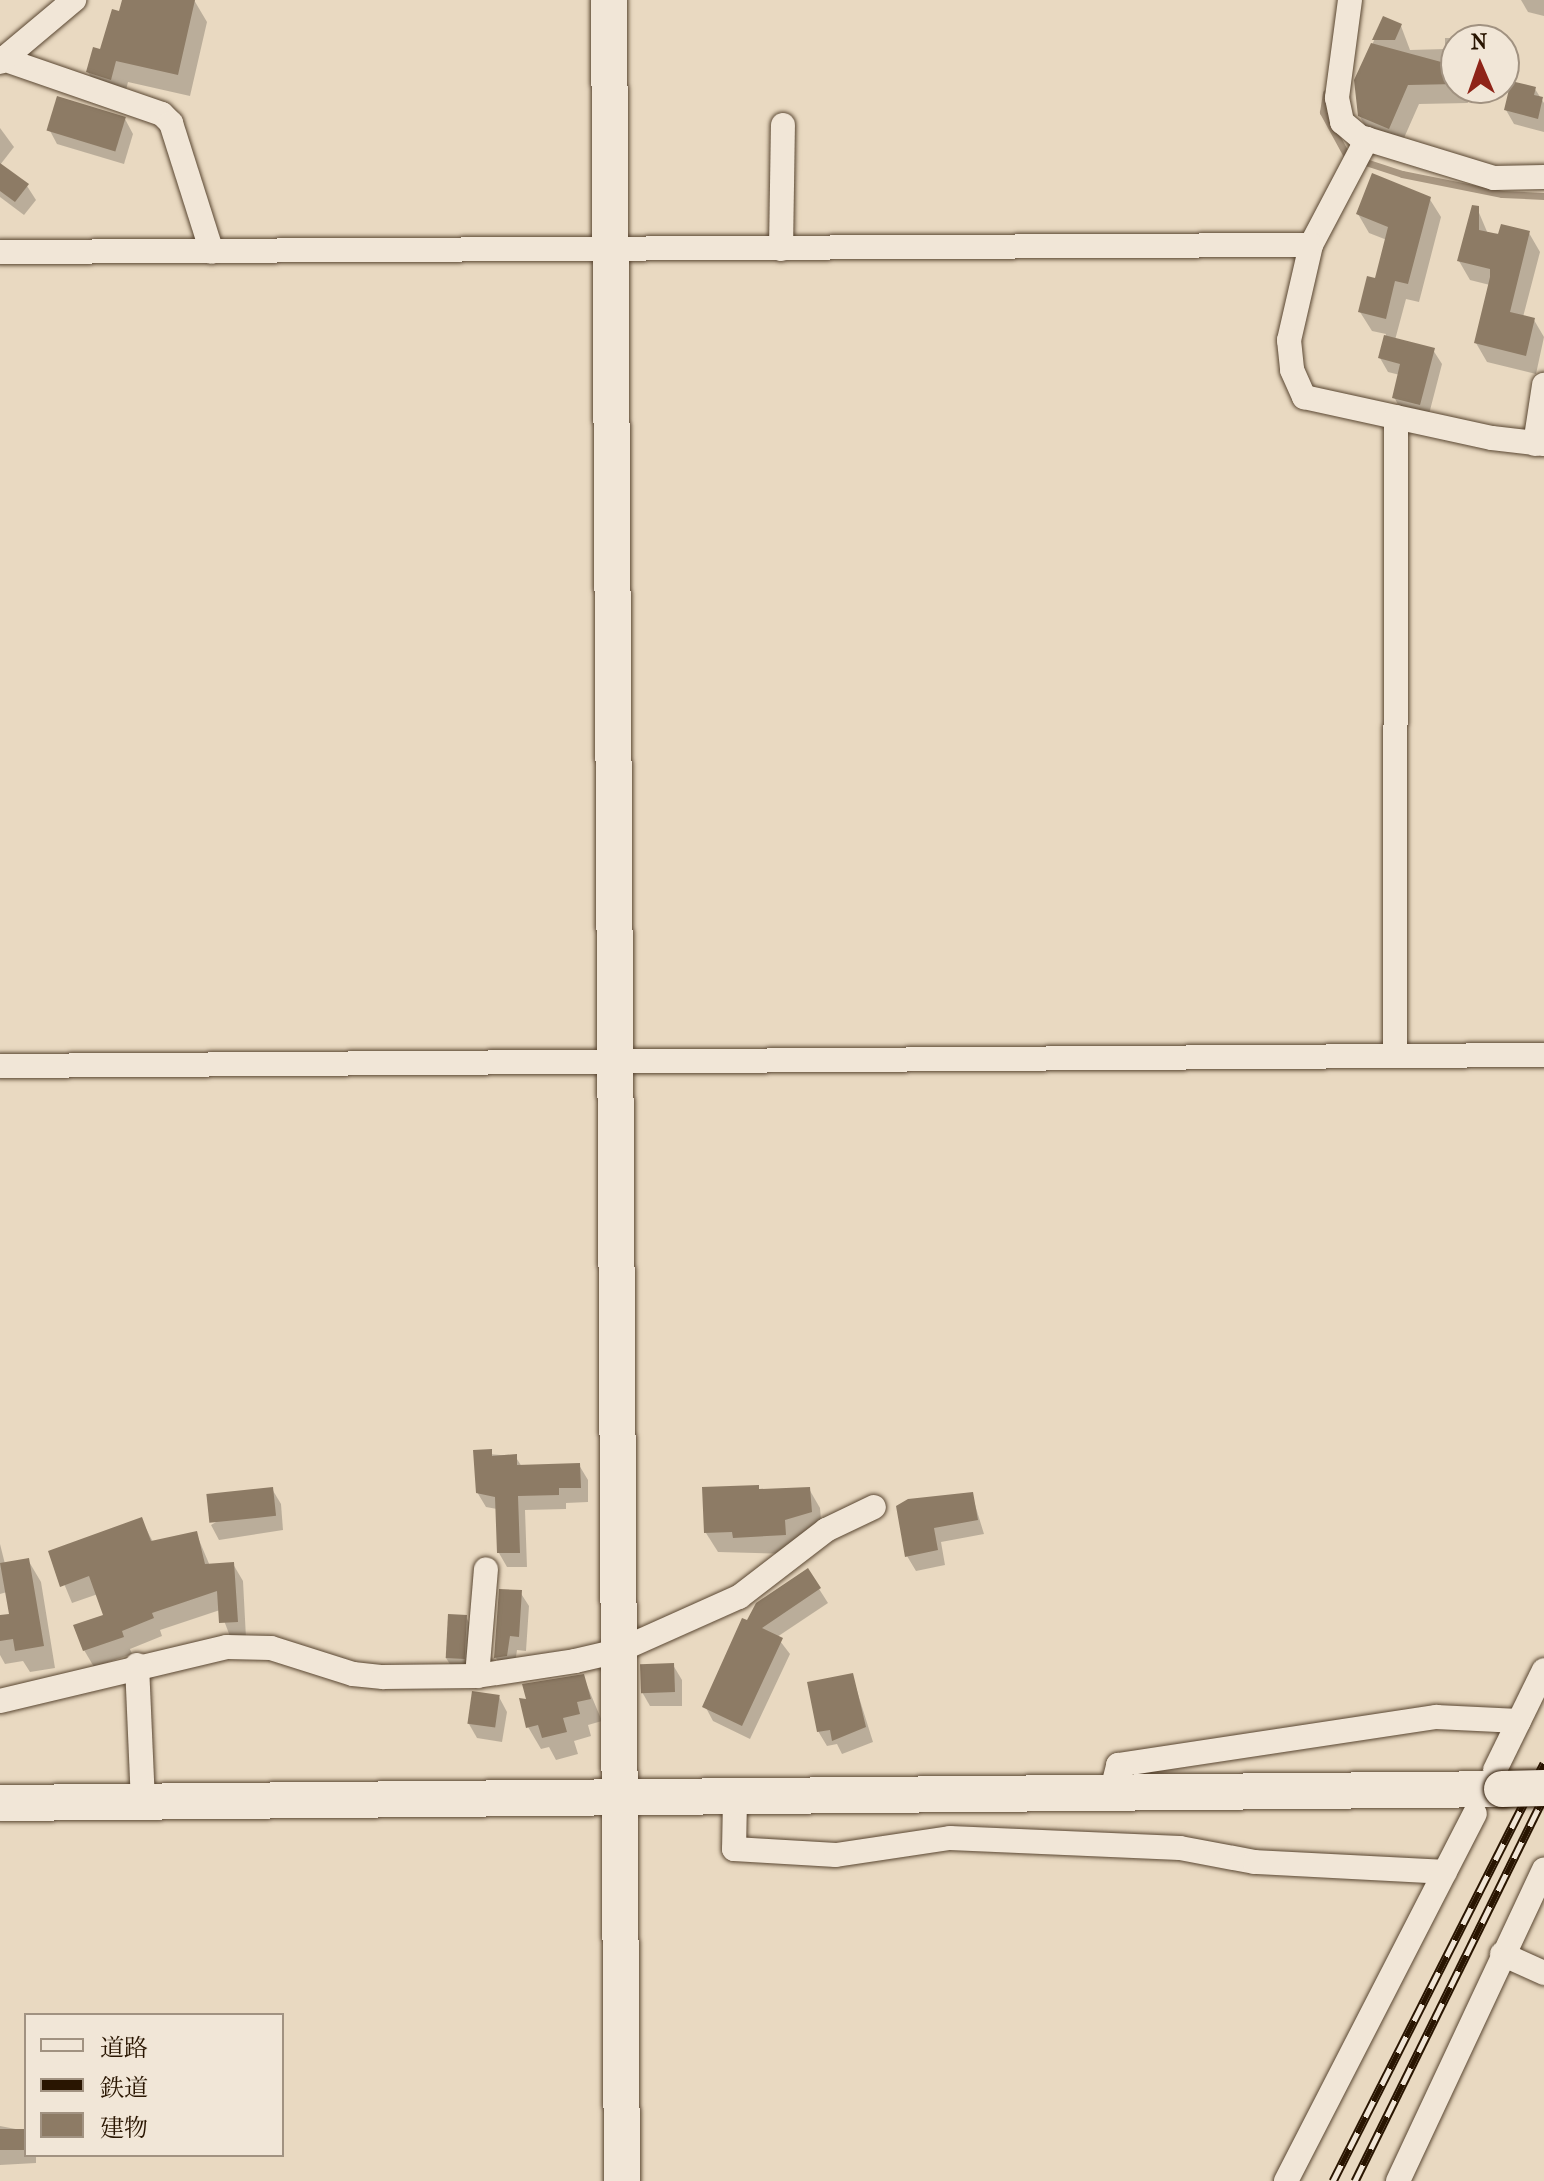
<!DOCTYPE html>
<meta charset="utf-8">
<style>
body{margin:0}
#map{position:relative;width:1544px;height:2181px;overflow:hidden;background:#e9d9c1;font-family:"IM FELL French Canon","Noto Serif JP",serif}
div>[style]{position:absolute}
.shadow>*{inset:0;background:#0003}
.stream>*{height:7px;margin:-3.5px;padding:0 3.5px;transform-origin:3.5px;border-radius:3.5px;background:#a89680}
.building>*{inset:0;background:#8d7b65;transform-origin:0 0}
.roads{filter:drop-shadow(0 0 2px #594631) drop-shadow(0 0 2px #594631)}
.street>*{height:24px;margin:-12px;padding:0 12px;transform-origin:12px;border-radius:12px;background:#f1e6d7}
.secondary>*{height:36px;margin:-18px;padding:0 18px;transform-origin:18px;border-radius:18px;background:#f1e6d7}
.rail>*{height:9px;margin-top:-4.5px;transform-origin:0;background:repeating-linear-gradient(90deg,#f1e6d7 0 18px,#291501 0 36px);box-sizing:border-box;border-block:2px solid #291501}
.bridges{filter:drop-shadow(0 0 2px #291501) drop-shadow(0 0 2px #291501)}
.secondary-bridge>*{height:36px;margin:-18px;padding:0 18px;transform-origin:18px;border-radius:18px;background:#f1e6d7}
span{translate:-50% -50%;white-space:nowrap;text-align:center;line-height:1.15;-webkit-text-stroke:6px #f1e6d7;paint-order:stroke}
.legend{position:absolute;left:24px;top:2013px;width:260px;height:144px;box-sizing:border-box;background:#f1e6d7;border:2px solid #a19281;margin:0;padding:10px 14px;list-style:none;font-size:24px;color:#291501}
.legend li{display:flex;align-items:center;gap:16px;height:40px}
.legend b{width:40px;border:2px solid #a19281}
.north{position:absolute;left:1440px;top:24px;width:80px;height:80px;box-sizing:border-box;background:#f1e6d7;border:2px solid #a19281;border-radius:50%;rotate:358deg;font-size:22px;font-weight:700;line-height:32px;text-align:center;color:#291501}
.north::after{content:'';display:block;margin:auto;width:28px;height:36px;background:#8f2418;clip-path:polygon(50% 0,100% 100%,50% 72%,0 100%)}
</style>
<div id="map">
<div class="shadow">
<i style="clip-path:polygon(131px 0,194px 0,207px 22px,190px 96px,128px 82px,123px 102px,101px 94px,88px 72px)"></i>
<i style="clip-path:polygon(1521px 0,1544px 0,1544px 16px,1528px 12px)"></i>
<i style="clip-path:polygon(1384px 18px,1401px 26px,1410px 50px,1445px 49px,1445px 38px,1499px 38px,1456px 40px,1456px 88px,1504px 88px,1504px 46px,1510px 57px,1511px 83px,1535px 89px,1544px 103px,1544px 132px,1514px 124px,1506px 110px,1511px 89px,1479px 90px,1480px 97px,1467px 98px,1468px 103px,1419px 104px,1400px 147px,1369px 133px,1358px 113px,1356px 81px)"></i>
<i style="clip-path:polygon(125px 119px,133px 134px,124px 164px,57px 144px,49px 129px)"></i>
<i style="clip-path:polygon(0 128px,14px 147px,0 165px)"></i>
<i style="clip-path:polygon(0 165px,27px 186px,36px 200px,24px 215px,0 197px)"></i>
<i style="clip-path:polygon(1429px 198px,1441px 217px,1419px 302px,1406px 299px,1395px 340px,1433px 350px,1442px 364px,1428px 418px,1402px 412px,1394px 397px,1400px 375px,1388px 372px,1380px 358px,1386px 334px,1372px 331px,1360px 312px,1377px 281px,1387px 240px,1369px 233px,1358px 214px)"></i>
<i style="clip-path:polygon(1477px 208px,1488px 234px,1529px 233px,1540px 252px,1523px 317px,1534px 320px,1544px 337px,1536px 374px,1487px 362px,1476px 343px,1490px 285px,1470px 280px,1459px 261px)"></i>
<i style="clip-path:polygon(475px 1453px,515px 1456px,522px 1467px,579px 1465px,588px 1480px,588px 1502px,566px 1503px,566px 1509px,525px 1510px,527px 1567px,507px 1567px,499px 1553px,497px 1509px,486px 1507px,477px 1492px)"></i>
<i style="clip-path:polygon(272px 1489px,281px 1504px,283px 1530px,219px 1540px,211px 1525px)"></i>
<i style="clip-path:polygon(704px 1489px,809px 1489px,820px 1508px,822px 1531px,796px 1554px,718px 1552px,706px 1533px)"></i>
<i style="clip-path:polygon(972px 1495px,984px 1534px,941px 1542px,945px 1565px,916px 1571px,907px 1556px,899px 1507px)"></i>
<i style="clip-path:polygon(141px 1519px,153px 1542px,196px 1533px,210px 1566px,233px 1564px,243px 1581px,246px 1638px,231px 1639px,220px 1610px,160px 1630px,162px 1636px,130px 1649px,132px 1654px,94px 1667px,84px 1650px,106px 1616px,98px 1594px,72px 1603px,51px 1552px)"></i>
<i style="clip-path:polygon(0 1544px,5px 1564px,28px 1560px,41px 1582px,55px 1668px,30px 1672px,23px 1661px,5px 1664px,0 1655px,0 1617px,11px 1615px,7px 1592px,0 1594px)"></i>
<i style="clip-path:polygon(807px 1570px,828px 1603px,777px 1637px,790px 1654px,750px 1739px,713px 1721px,705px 1706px,748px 1623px)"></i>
<i style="clip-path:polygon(501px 1591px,520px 1592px,529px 1606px,526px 1651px,517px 1650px,514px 1671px,504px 1672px,496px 1658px)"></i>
<i style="clip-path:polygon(466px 1617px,474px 1632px,471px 1674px,455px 1672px,446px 1658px)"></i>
<i style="clip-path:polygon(673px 1665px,682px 1680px,682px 1706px,650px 1706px,642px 1692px)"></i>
<i style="clip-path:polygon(852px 1675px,873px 1742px,842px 1754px,837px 1744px,827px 1746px,818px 1731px)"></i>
<i style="clip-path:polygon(583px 1676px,602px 1721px,588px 1725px,591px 1736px,574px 1741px,578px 1754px,556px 1760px,549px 1747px,541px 1749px,528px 1727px,529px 1702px)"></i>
<i style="clip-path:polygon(499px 1697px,507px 1712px,502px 1742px,477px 1738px,469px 1724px)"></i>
<i style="clip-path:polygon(0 2126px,26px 2131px,26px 2155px,36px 2155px,36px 2163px,0 2165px)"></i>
</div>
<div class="stream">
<i style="left:1326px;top:93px;width:19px;rotate:99deg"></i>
<i style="left:1323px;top:112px;width:50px;rotate:61.4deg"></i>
<i style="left:1347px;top:156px;width:58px;rotate:18.1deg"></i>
<i style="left:1402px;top:174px;width:102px;rotate:11.3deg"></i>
<i style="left:1502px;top:194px;width:42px;rotate:2.7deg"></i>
</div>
<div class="building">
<i style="clip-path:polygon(122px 0,195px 0,178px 75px,116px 61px,111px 80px,86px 72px,93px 47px,100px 49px,112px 9px,119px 11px)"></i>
<i style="clip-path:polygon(1383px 16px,1402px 24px,1395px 40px,1372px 40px)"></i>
<i style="clip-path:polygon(1371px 43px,1456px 66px,1456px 84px,1408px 85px,1389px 129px,1358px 116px,1354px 80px)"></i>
<i style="clip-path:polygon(1511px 81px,1536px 87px,1534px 95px,1543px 97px,1538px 119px,1504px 110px)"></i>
<i style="left:57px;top:96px;width:72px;height:36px;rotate:17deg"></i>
<i style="clip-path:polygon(0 163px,29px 184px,15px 202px,0 191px)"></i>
<i style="clip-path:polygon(1372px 173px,1431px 197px,1408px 284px,1395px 281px,1386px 319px,1358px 312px,1367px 276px,1375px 278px,1388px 227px,1356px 214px)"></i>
<i style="clip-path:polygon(1472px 205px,1479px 206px,1479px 230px,1498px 234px,1501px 224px,1530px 231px,1510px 312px,1535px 318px,1526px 356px,1474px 343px,1490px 277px,1490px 269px,1457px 261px)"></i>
<i style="clip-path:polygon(1384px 335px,1435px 348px,1420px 405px,1392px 398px,1400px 364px,1378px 358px)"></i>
<i style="clip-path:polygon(492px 1449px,492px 1456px,517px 1454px,517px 1465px,580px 1463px,581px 1488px,559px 1488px,559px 1495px,518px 1496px,520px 1553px,497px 1553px,495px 1497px,476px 1493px,473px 1450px)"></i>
<i style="clip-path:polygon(759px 1485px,759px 1489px,810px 1487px,812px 1512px,785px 1520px,786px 1535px,733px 1538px,732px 1532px,704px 1533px,702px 1487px)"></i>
<i style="left:273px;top:1487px;width:29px;height:67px;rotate:84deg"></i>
<i style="clip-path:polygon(973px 1492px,978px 1520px,934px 1528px,938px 1550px,905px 1557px,896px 1506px,908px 1499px)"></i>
<i style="clip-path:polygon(142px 1517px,151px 1541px,197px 1531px,205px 1564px,234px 1562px,238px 1622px,219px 1623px,217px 1591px,152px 1613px,154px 1618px,122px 1631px,124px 1637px,83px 1651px,73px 1625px,103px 1615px,89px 1576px,60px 1587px,48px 1551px)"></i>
<i style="clip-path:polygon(29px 1558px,44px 1646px,15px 1651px,13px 1639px,0 1641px,0 1615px,9px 1614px,0 1563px)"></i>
<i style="clip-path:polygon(808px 1568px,821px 1588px,762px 1628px,783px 1638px,742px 1726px,702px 1707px,742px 1618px,747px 1620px,756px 1603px)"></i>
<i style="clip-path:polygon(499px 1589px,522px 1590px,519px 1637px,510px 1636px,507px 1656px,494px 1658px)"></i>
<i style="left:448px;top:1614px;width:19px;height:44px;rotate:3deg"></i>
<i style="left:674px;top:1663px;width:29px;height:34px;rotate:88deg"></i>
<i style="clip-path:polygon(853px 1673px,866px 1727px,832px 1741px,830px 1730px,817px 1732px,807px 1682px)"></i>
<i style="clip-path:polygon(584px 1674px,591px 1699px,577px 1702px,580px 1714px,563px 1718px,567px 1732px,542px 1738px,538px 1725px,526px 1728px,519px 1698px,526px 1699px,522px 1684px)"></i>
<i style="left:472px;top:1691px;width:28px;height:33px;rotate:8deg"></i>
<i style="left:26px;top:2129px;width:21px;height:26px;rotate:90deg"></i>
</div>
<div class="roads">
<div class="street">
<i style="left:1350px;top:0;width:99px;rotate:97.6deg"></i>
<i style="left:1337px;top:98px;width:25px;rotate:78deg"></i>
<i style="left:1342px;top:122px;width:23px;rotate:40deg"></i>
<i style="left:1360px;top:137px;width:140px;rotate:17deg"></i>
<i style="left:1494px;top:178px;width:50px;rotate:-1.1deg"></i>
<i style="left:0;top:58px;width:171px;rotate:19.1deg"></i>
<i style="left:162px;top:114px;width:13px;rotate:45deg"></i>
<i style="left:171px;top:123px;width:135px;rotate:72.4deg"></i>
<i style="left:0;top:62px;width:97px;rotate:-40deg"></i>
<i style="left:1311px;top:245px;width:120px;rotate:-62.2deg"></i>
<i style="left:781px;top:249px;width:124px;rotate:-89.1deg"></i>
<i style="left:0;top:252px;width:1311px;rotate:-0.31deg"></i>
<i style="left:1311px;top:245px;width:98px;rotate:103deg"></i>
<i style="left:1289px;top:340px;width:30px;rotate:84deg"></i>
<i style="left:1292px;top:370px;width:30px;rotate:66deg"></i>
<i style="left:1304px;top:397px;width:192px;rotate:12.3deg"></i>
<i style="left:1492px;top:438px;width:52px;rotate:6.6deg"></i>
<i style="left:1535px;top:444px;width:60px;rotate:-81.3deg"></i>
<i style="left:1395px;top:1056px;width:639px;rotate:-89.91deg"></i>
<i style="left:0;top:1066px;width:1544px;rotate:-0.41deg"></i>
<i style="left:137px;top:1665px;width:138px;rotate:87.5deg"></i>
<i style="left:477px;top:1676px;width:107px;rotate:-85.2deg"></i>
<i style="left:0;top:1701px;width:233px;rotate:-13.4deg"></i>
<i style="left:227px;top:1647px;width:44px;rotate:1.3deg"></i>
<i style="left:271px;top:1648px;width:86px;rotate:17.6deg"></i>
<i style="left:353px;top:1674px;width:30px;rotate:6deg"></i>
<i style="left:383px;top:1677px;width:94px;rotate:-0.6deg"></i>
<i style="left:477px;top:1676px;width:99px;rotate:-8.7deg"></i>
<i style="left:575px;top:1661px;width:44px;rotate:-13.1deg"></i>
<i style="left:618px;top:1651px;width:133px;rotate:-24.1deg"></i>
<i style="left:739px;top:1597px;width:110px;rotate:-37.6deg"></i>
<i style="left:826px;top:1530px;width:53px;rotate:-25.6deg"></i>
<i style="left:1495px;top:1770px;width:111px;rotate:-63.9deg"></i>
<i style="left:1111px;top:1794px;width:30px;rotate:-76deg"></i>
<i style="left:1118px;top:1765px;width:322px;rotate:-8.6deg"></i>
<i style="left:1436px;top:1717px;width:83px;rotate:2.8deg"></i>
<i style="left:735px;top:1799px;width:50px;rotate:91.1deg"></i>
<i style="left:734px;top:1849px;width:102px;rotate:3.4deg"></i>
<i style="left:836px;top:1855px;width:115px;rotate:-8.5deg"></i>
<i style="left:950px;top:1838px;width:230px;rotate:2.5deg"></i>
<i style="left:1180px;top:1848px;width:76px;rotate:10.6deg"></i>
<i style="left:1255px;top:1862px;width:190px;rotate:3deg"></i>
<i style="left:1502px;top:1954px;width:46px;rotate:24.3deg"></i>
<i style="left:1286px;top:2181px;width:413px;rotate:-62.8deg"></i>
<i style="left:1398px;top:2181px;width:344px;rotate:-64.9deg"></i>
</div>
<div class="secondary">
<i style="left:609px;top:0;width:2181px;rotate:89.66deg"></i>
<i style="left:0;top:1803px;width:1502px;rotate:-0.53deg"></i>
</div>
</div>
<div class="rail">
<i style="left:1333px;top:2181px;width:468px;rotate:-63.2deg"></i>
<i style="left:1355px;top:2181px;width:428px;rotate:-63.8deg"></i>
</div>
<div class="bridges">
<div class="secondary-bridge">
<i style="left:1502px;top:1789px;width:42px;rotate:-1.4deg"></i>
</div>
</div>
<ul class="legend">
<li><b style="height:10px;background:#f1e6d7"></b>道路</li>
<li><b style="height:10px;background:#291501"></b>鉄道</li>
<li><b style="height:22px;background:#8d7b65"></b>建物</li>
</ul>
<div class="north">N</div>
</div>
